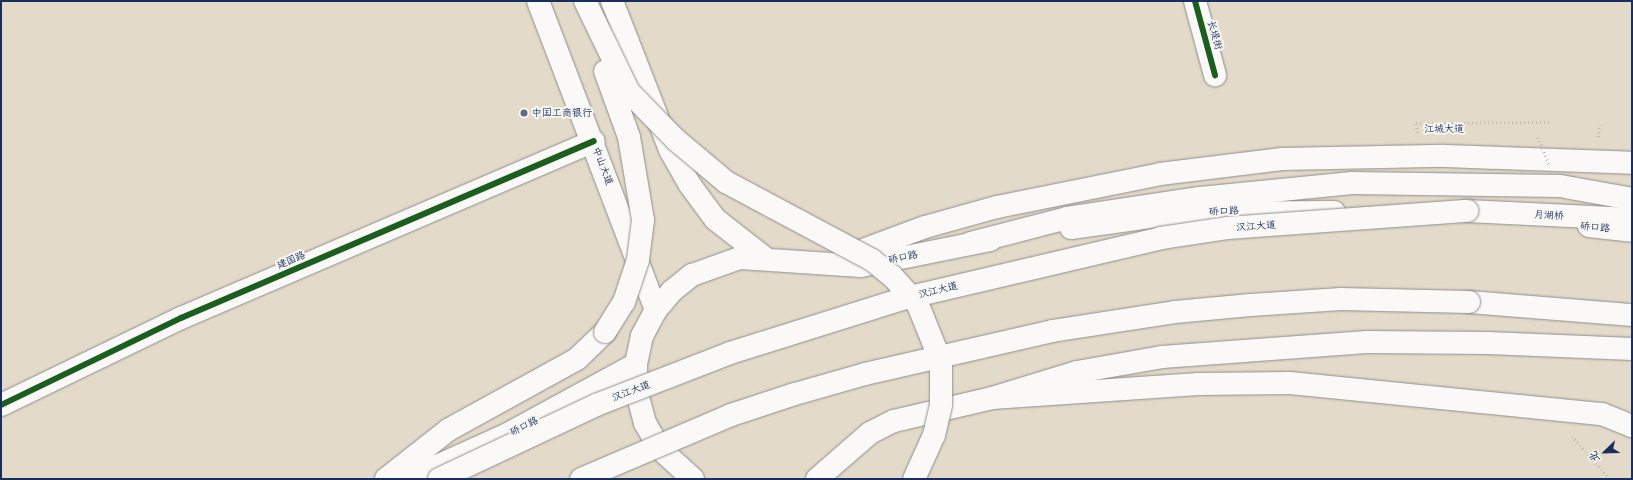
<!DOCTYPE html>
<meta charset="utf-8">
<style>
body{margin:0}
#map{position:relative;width:1633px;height:480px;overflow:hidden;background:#e3dac9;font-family:Delius,"LXGW WenKai TC",sans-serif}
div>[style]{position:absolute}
.path>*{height:2.5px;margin-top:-1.25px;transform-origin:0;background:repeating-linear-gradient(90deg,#bebec0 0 1px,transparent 0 4px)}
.roads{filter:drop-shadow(0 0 1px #8f8e8d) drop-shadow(0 0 1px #8f8e8d)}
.minor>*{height:22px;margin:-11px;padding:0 11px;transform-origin:11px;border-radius:11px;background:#fbf9f7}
.secondary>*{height:22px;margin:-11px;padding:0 11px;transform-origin:11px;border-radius:11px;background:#fbf9f7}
.primary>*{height:22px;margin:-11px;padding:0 11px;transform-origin:11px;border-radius:11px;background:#fbf9f7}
.trunk>*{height:22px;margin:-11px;padding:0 11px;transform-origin:11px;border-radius:11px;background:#fbf9f7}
.path-bridge>*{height:2.5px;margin-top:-1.25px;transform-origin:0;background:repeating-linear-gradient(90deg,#bebec0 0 1px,transparent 0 4px)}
.bridges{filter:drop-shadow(0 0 1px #8f8e8d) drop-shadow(0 0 1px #8f8e8d)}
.trunk-bridge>*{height:22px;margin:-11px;padding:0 11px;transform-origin:11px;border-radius:11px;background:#fbf9f7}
.cycleway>*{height:6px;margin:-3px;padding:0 3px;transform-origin:3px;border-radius:3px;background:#1b5e20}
.dots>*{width:11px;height:11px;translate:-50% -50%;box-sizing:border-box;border:2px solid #f6f6f2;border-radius:50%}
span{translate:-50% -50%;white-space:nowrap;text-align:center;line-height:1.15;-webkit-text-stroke:4px #f6f6f2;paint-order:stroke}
.street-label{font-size:10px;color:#1b2f5e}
.poi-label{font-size:10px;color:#1b2f5e}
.left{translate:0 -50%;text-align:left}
.frame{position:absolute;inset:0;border:2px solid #1b2f5e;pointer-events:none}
.north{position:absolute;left:1585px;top:432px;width:40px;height:40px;-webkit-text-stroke:3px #f6f6f2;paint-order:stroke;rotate:247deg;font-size:11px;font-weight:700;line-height:16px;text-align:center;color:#1b2f5e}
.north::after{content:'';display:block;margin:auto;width:14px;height:18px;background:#1b2f5e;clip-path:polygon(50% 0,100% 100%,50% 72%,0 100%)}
</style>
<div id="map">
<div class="path">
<i style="left:1417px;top:133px;width:10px;rotate:-96deg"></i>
<i style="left:1416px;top:123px;width:133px;rotate:-0.4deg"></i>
<i style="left:1598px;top:137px;width:13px;rotate:-81deg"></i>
<i style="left:1572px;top:436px;width:57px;rotate:48.5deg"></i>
</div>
<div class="roads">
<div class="minor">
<i style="left:1195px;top:1px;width:77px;rotate:74.9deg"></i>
<i style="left:1px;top:405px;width:200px;rotate:-25.8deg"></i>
<i style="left:181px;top:318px;width:449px;rotate:-23.2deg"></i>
</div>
<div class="secondary">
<i style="left:538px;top:1px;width:331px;rotate:69.1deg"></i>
<i style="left:612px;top:1px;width:160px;rotate:68.7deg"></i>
<i style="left:670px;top:150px;width:40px;rotate:60.3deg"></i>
<i style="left:690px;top:185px;width:42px;rotate:53.7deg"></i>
<i style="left:715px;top:219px;width:63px;rotate:38deg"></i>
<i style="left:844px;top:257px;width:86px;rotate:-20.3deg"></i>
<i style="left:925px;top:227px;width:75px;rotate:-15.5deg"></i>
<i style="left:997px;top:207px;width:166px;rotate:-11.4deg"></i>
<i style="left:1160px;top:174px;width:123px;rotate:-7deg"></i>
<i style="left:1282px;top:159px;width:163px;rotate:-1.1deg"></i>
<i style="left:1445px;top:156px;width:187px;rotate:2.1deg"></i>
</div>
<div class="primary">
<i style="left:1589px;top:226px;width:43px;rotate:6.6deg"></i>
<i style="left:1071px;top:228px;width:111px;rotate:-7.8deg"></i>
<i style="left:1181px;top:213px;width:153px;rotate:-0.4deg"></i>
<i style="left:408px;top:479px;width:107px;rotate:-24.2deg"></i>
<i style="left:506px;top:435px;width:148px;rotate:-28.6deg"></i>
<i style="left:693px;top:479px;width:45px;rotate:-137.7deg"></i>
<i style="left:660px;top:449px;width:30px;rotate:-120deg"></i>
<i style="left:645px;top:423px;width:30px;rotate:-105deg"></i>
<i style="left:637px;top:394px;width:30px;rotate:-92deg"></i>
<i style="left:636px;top:364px;width:29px;rotate:-78deg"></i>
<i style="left:642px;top:336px;width:30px;rotate:-62deg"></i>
<i style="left:656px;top:310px;width:25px;rotate:-50deg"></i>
<i style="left:672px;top:291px;width:26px;rotate:-39deg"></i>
<i style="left:692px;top:275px;width:51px;rotate:-19.5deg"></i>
<i style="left:740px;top:258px;width:121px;rotate:3.8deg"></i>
<i style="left:861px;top:266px;width:132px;rotate:-11.4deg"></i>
<i style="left:817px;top:479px;width:70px;rotate:-41deg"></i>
<i style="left:870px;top:433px;width:27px;rotate:-27deg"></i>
<i style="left:894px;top:421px;width:101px;rotate:-13.2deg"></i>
<i style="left:992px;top:398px;width:207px;rotate:-3.9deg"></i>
<i style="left:1199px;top:384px;width:91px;rotate:-0.6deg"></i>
<i style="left:1290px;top:383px;width:314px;rotate:5.7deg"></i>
<i style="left:1602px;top:414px;width:32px;rotate:22deg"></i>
</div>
<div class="trunk">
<i style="left:1467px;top:211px;width:165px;rotate:2.8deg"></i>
<i style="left:971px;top:243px;width:99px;rotate:-14.6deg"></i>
<i style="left:1067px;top:218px;width:134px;rotate:-8.6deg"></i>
<i style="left:1200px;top:198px;width:153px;rotate:-5.6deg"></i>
<i style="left:1352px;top:183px;width:208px;rotate:0.8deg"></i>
<i style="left:1560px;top:186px;width:73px;rotate:10.2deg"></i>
<i style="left:1469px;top:302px;width:164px;rotate:4.6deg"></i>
<i style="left:992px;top:398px;width:89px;rotate:-17deg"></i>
<i style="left:1077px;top:372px;width:86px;rotate:-10deg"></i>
<i style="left:1162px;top:357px;width:205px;rotate:-4.2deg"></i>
<i style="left:1366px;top:342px;width:122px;rotate:0.5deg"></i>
<i style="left:1488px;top:343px;width:144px;rotate:2.4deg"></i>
<i style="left:386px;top:479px;width:79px;rotate:-38.3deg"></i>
<i style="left:448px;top:430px;width:147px;rotate:-28.8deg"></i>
<i style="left:577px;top:359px;width:39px;rotate:-44deg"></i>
</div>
</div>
<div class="path-bridge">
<i style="left:1538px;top:137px;width:31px;rotate:68deg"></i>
</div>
<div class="bridges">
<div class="trunk-bridge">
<i style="left:585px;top:1px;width:101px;rotate:64.2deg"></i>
<i style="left:629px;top:92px;width:67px;rotate:45.6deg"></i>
<i style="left:676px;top:140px;width:65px;rotate:40deg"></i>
<i style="left:726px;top:182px;width:166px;rotate:28.1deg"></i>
<i style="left:872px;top:260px;width:26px;rotate:39deg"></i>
<i style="left:892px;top:276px;width:39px;rotate:48deg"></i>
<i style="left:918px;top:305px;width:61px;rotate:68deg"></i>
<i style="left:941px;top:362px;width:43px;rotate:90deg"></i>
<i style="left:941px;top:405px;width:31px;rotate:103deg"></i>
<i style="left:934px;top:435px;width:48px;rotate:114.4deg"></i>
<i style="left:605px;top:332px;width:36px;rotate:-58deg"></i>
<i style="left:624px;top:302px;width:44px;rotate:-71.6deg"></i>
<i style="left:638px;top:260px;width:40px;rotate:-82.9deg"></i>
<i style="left:643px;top:220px;width:84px;rotate:-99.6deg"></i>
<i style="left:629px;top:137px;width:70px;rotate:-110deg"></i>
<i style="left:439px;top:479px;width:174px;rotate:-25.2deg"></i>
<i style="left:596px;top:405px;width:144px;rotate:-21.2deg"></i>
<i style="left:730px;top:353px;width:184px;rotate:-17.4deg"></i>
<i style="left:906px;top:298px;width:262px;rotate:-13.2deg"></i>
<i style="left:1161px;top:238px;width:68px;rotate:-8.5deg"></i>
<i style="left:1228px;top:228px;width:240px;rotate:-4.1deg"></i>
<i style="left:581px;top:479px;width:163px;rotate:-23.1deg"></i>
<i style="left:731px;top:415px;width:67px;rotate:-18.2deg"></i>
<i style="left:795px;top:394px;width:73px;rotate:-15.9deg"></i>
<i style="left:865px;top:374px;width:192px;rotate:-12.9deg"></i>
<i style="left:1052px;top:331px;width:124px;rotate:-8.8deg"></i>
<i style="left:1175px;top:312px;width:76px;rotate:-5.3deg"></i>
<i style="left:1251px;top:305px;width:90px;rotate:-3.8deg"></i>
<i style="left:1341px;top:299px;width:128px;rotate:1.3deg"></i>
</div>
</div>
<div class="cycleway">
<i style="left:1195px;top:1px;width:77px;rotate:74.9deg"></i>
<i style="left:1px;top:405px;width:200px;rotate:-25.8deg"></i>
<i style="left:181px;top:318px;width:449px;rotate:-23.2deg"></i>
</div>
<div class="dots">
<i style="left:524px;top:113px;background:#616b83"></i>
</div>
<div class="street-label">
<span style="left:1215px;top:35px;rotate:74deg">长堤街</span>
<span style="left:1444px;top:129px">江城大道</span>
<span style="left:603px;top:166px;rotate:69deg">中山大道</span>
<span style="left:1224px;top:211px;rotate:-2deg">硚口路</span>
<span style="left:1549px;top:215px;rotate:3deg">月湖桥</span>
<span style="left:1256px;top:226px;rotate:-4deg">汉江大道</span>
<span style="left:1595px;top:227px;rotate:6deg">硚口路</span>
<span style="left:903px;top:257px;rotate:-12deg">硚口路</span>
<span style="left:291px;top:260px;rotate:-23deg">建国路</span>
<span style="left:938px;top:290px;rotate:-14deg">汉江大道</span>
<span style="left:631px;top:391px;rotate:-21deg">汉江大道</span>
<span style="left:524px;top:426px;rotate:-27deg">硚口路</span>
</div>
<div class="poi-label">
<span class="left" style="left:532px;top:113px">中国工商银行</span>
</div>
<div class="frame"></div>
<div class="north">北</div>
</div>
